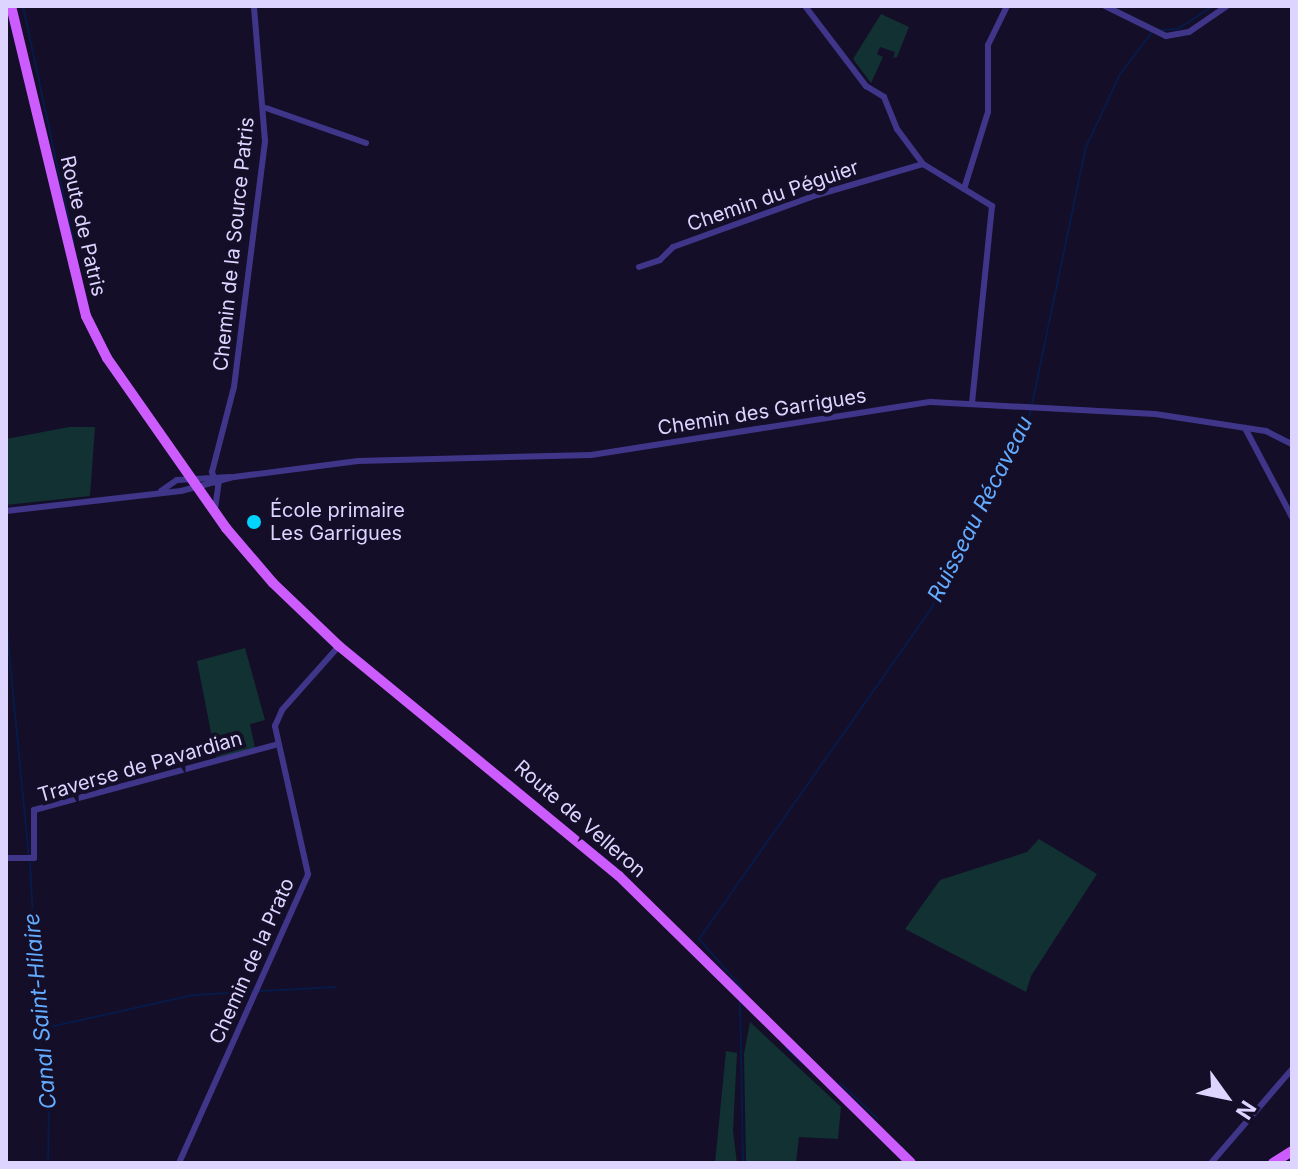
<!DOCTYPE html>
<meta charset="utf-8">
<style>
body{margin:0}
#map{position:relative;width:1298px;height:1169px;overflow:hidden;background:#140e28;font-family:Inter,sans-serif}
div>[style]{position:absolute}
.green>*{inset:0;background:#113132}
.stream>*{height:2px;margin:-1px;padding:0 1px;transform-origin:1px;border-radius:1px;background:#071a48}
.minor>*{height:6px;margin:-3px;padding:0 3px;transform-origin:3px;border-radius:3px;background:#3f368a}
.primary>*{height:10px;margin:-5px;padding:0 5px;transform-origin:5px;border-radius:5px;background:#cd5cff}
.dots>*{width:22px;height:22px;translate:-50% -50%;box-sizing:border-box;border:4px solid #140e28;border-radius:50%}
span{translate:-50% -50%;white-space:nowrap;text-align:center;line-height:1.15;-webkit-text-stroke:8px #140e28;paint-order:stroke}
.street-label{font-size:20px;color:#ddd5ff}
.poi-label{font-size:20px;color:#ddd5ff}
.left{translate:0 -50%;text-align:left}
.water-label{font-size:22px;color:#63acff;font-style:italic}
.frame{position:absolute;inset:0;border:8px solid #ddd5ff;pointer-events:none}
.north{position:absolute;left:1186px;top:1057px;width:80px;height:80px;-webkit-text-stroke:6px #140e28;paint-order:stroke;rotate:123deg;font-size:22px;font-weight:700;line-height:32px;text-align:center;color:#ddd5ff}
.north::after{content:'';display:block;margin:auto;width:28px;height:36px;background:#ddd5ff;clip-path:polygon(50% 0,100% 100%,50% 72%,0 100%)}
</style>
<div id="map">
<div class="green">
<i style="clip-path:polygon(881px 14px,909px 27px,897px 57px,893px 58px,895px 52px,880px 47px,877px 54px,883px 57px,871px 83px,853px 59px)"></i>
<i style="clip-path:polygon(69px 427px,95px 427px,90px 496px,6px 505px,6px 439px)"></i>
<i style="clip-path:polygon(245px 648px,265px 720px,250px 724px,255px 748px,216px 758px,197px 661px)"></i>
<i style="clip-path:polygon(1039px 839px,1097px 874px,1031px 976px,1026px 992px,905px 929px,940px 880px,1027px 852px)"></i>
<i style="clip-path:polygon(750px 1022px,841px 1107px,838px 1139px,799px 1137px,796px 1163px,746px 1163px,744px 1054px)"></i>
<i style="clip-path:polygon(726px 1051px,737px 1053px,733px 1131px,737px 1163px,715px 1163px)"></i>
</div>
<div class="stream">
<i style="left:23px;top:6px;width:243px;rotate:77.9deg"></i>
<i style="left:1162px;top:30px;width:16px;rotate:-4deg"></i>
<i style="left:1178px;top:29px;width:42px;rotate:-33.3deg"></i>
<i style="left:6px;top:620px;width:238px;rotate:84.5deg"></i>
<i style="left:30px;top:862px;width:187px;rotate:86.9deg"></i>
<i style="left:40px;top:1049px;width:53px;rotate:80.2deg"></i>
<i style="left:49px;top:1101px;width:62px;rotate:90.9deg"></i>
<i style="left:742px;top:988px;width:65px;rotate:-131.3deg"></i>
<i style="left:699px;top:939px;width:406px;rotate:-54.9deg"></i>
<i style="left:932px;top:607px;width:216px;rotate:-63.1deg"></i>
<i style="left:1030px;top:414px;width:273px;rotate:-78.2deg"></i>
<i style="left:1086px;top:147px;width:81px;rotate:-65deg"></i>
<i style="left:1120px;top:74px;width:54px;rotate:-52.5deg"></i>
<i style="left:740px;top:1001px;width:162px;rotate:88.9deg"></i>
<i style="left:41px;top:1029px;width:156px;rotate:-12.6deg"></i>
<i style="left:193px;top:995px;width:143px;rotate:-3.2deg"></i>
<i style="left:786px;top:1048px;width:22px;rotate:43deg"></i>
<i style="left:840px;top:1083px;width:52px;rotate:43.5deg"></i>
</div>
<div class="minor">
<i style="left:805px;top:6px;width:101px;rotate:52.7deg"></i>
<i style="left:866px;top:86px;width:21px;rotate:31deg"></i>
<i style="left:884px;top:97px;width:35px;rotate:68deg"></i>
<i style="left:897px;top:129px;width:44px;rotate:53.4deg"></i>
<i style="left:923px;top:164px;width:81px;rotate:31.3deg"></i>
<i style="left:992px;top:206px;width:197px;rotate:95.8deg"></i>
<i style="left:1105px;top:6px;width:68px;rotate:26.2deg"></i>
<i style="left:1166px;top:36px;width:23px;rotate:-10deg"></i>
<i style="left:1189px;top:32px;width:46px;rotate:-34.4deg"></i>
<i style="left:266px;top:108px;width:106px;rotate:19.3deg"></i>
<i style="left:964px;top:189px;width:81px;rotate:-72.7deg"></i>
<i style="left:988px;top:112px;width:67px;rotate:-90deg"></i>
<i style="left:988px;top:45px;width:43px;rotate:-64deg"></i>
<i style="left:639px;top:267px;width:22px;rotate:-18deg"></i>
<i style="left:660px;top:260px;width:18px;rotate:-45deg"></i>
<i style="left:673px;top:247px;width:153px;rotate:-19.9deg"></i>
<i style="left:817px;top:195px;width:110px;rotate:-16.3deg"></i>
<i style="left:1245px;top:428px;width:101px;rotate:62.2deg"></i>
<i style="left:216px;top:483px;width:12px;rotate:-110deg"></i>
<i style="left:212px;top:472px;width:88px;rotate:-75.5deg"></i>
<i style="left:234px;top:387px;width:248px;rotate:-82.8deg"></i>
<i style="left:265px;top:141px;width:135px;rotate:-94.7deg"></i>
<i style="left:161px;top:491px;width:19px;rotate:-35deg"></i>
<i style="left:177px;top:480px;width:53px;rotate:-3.2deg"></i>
<i style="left:215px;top:509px;width:27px;rotate:-82deg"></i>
<i style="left:6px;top:511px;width:176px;rotate:-6.5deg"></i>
<i style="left:181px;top:491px;width:55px;rotate:-14.8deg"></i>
<i style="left:234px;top:477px;width:125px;rotate:-7.4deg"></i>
<i style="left:358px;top:461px;width:233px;rotate:-1.5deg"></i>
<i style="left:591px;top:455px;width:344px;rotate:-8.9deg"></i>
<i style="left:931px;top:402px;width:224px;rotate:3.1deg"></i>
<i style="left:1155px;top:414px;width:112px;rotate:8.7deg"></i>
<i style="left:1266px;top:431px;width:29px;rotate:27deg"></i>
<i style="left:6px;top:858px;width:28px"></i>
<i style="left:34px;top:858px;width:48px;rotate:-90deg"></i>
<i style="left:34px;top:810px;width:253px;rotate:-15.1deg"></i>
<i style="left:179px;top:1163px;width:316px;rotate:-65.9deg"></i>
<i style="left:308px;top:874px;width:152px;rotate:-102.6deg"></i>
<i style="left:275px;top:726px;width:17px;rotate:-66deg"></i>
<i style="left:282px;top:710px;width:86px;rotate:-48.3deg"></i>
<i style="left:1211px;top:1163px;width:124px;rotate:-49.2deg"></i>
</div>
<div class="primary">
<i style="left:11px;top:6px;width:319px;rotate:76.4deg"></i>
<i style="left:86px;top:316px;width:47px;rotate:63.4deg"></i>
<i style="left:107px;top:358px;width:208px;rotate:55deg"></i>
<i style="left:226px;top:528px;width:72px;rotate:49.5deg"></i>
<i style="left:273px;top:583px;width:91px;rotate:43.7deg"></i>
<i style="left:339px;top:646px;width:362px;rotate:39.4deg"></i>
<i style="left:619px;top:876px;width:409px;rotate:44.5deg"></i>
<i style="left:1273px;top:1163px;width:22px;rotate:-32deg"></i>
</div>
<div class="dots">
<i style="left:254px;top:522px;background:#01d4ff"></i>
</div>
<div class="street-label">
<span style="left:773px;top:196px;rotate:-19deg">Chemin du Péguier</span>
<span style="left:83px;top:226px;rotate:77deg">Route de Patris</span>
<span style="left:234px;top:244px;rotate:-84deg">Chemin de la Source Patris</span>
<span style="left:762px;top:412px;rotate:-9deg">Chemin des Garrigues</span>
<span style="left:140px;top:767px;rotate:-16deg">Traverse de Pavardian</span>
<span style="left:580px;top:819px;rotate:41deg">Route de Velleron</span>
<span style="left:252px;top:961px;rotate:-66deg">Chemin de la Prato</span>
</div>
<div class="poi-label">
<span class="left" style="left:270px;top:522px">École primaire<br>Les Garrigues</span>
</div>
<div class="water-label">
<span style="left:980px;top:509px;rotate:-63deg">Ruisseau Récaveau</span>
<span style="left:40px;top:1011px;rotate:-95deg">Canal Saint-Hilaire</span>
</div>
<div class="frame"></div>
<div class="north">N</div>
</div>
